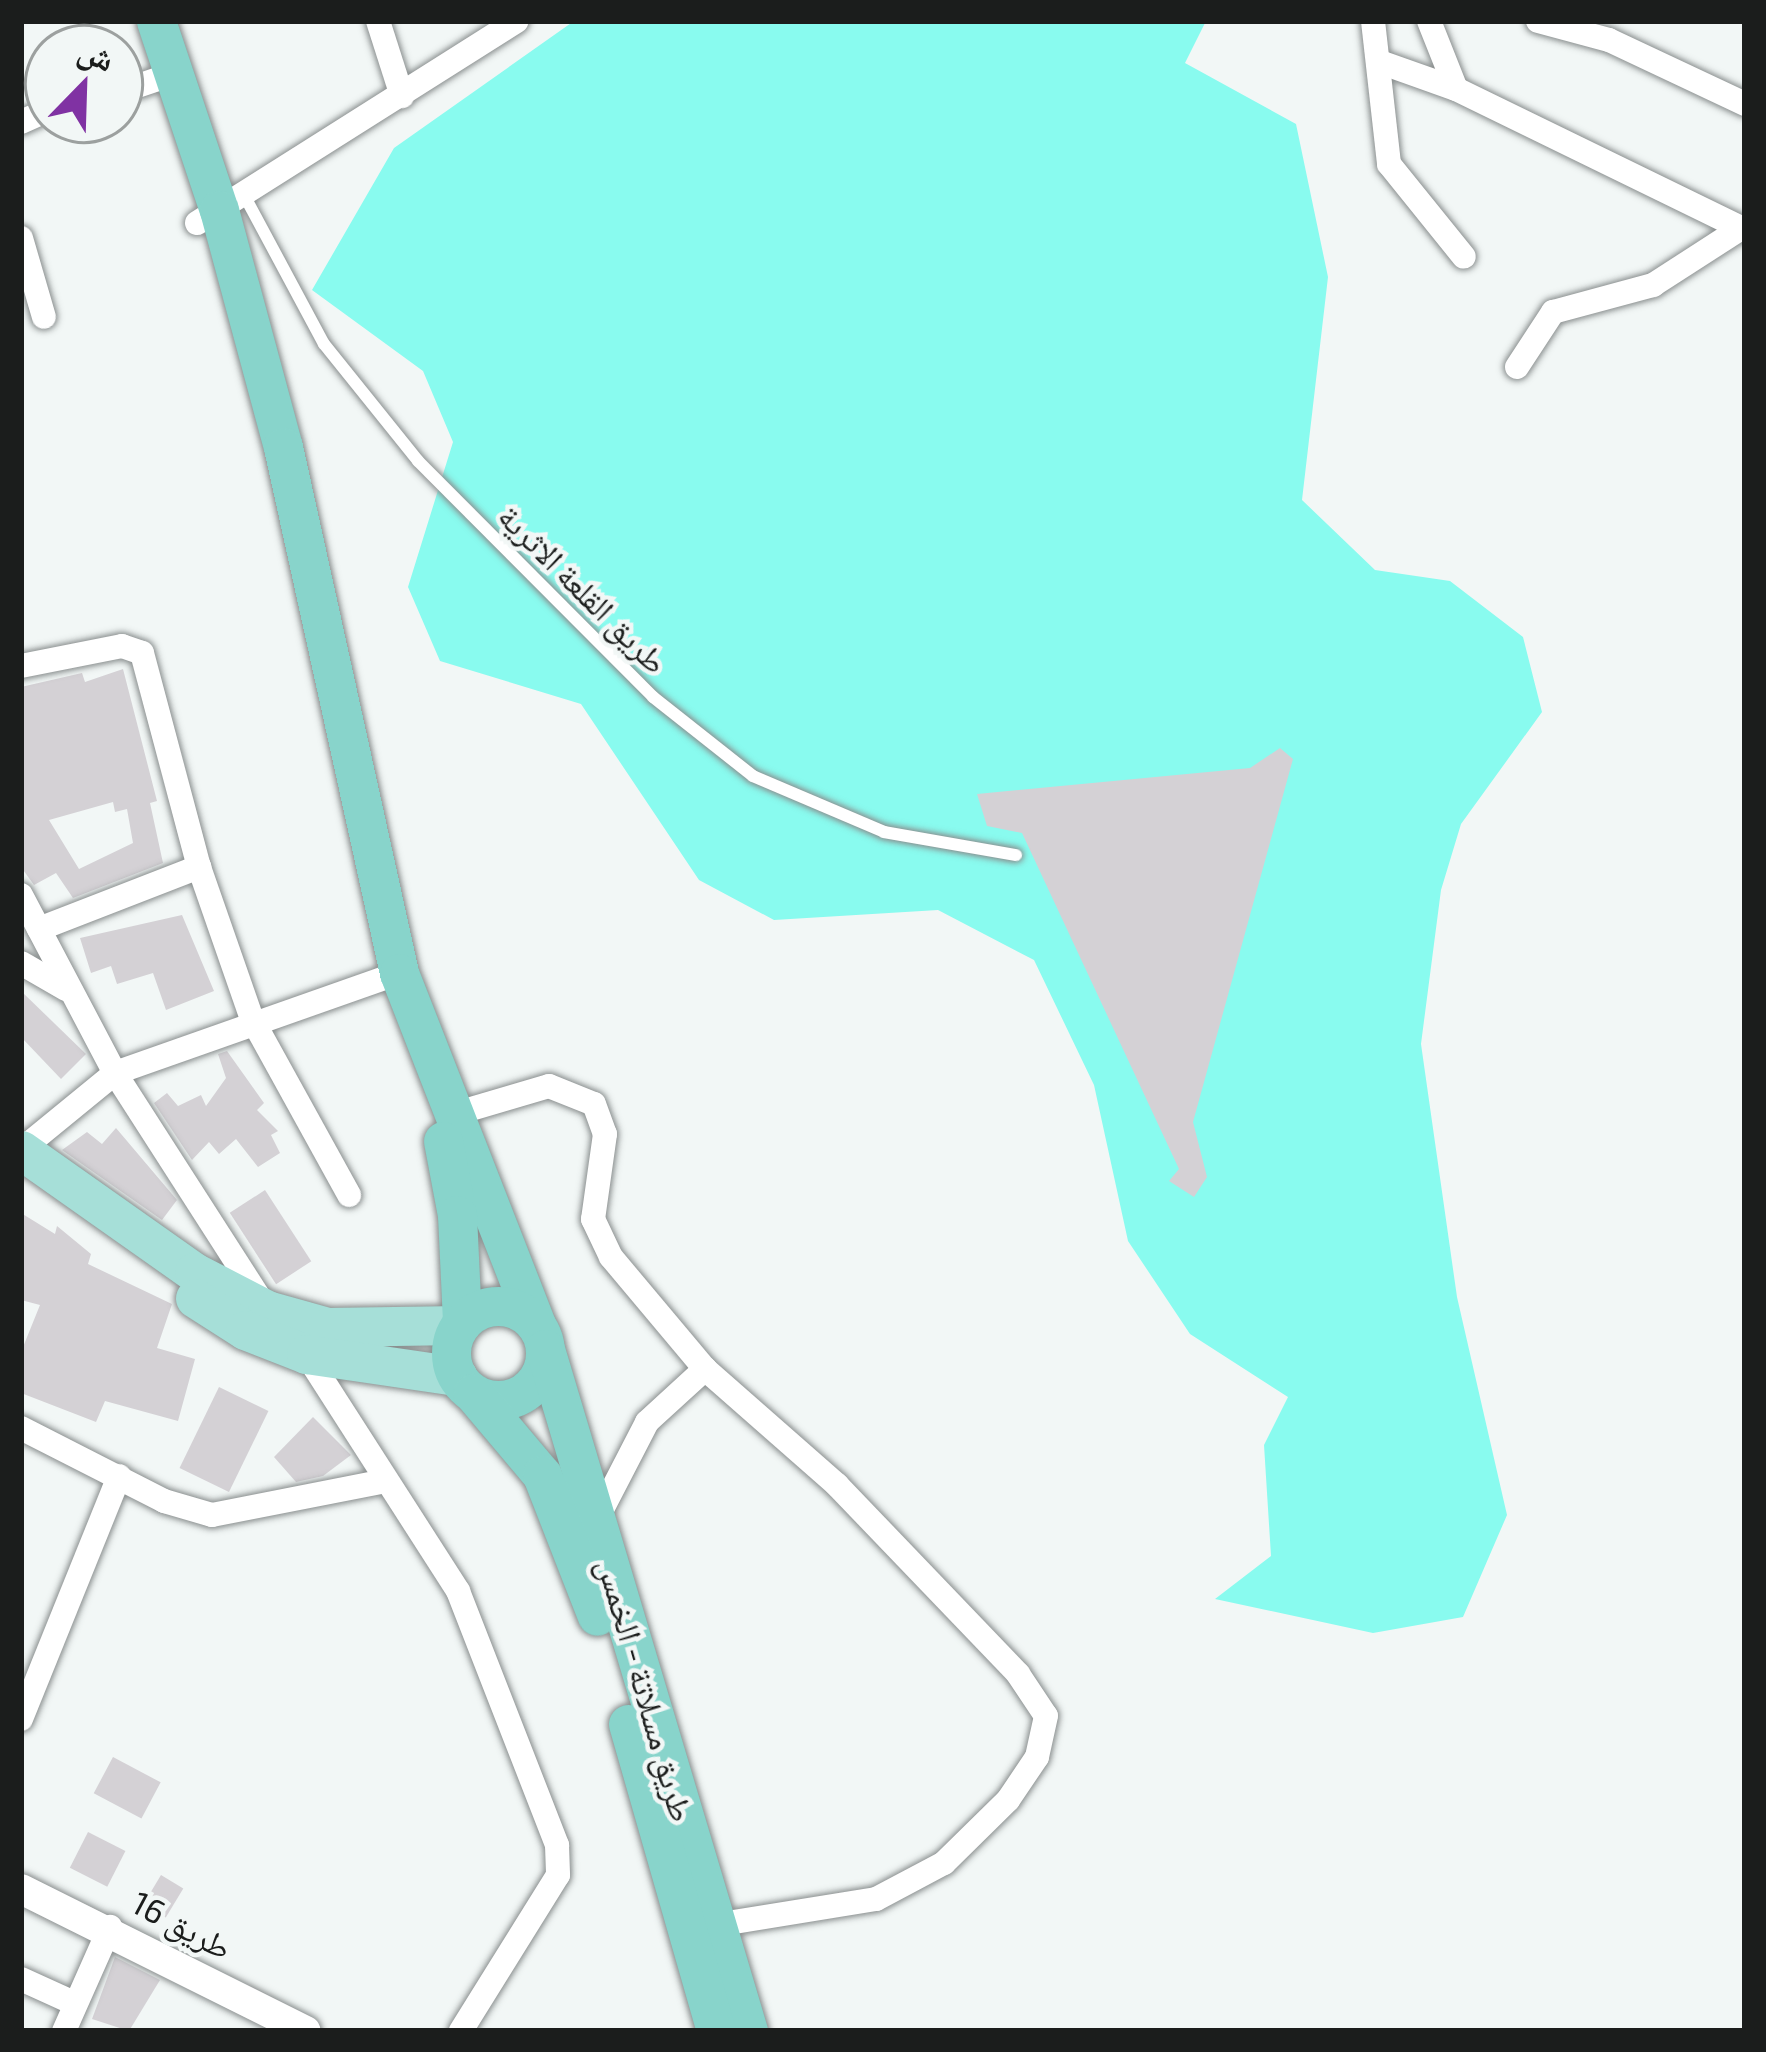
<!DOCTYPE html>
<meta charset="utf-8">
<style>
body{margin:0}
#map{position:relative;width:1766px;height:2052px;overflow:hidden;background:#f2f7f6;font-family:"Exo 2","Noto Naskh Arabic",sans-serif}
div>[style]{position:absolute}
.green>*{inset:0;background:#89fbef}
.building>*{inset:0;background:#d4d1d5;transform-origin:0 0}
.roads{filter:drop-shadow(0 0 3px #8a8f8f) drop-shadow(0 0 3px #8a8f8f)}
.service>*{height:12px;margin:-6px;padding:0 6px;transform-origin:6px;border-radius:6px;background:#fff}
.minor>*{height:24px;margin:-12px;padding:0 12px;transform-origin:12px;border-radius:12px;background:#fff}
.tertiary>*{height:30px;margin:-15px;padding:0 15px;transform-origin:15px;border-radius:15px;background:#fff}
.primary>*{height:39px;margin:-19.5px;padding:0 19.5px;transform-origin:19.5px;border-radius:19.5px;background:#a6dfd8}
.trunk>*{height:39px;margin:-19.5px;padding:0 19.5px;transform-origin:19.5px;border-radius:19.5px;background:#88d4cb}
.trunk>.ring{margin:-19.5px;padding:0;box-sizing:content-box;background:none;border:39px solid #88d4cb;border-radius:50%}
span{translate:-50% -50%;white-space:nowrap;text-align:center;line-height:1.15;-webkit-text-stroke:9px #f2f7f6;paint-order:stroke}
.street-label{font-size:33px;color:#1b1d1c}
.frame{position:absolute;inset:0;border:24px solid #1b1d1c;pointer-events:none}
.north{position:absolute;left:24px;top:24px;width:120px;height:120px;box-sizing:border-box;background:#f2f7f6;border:3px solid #9ca09f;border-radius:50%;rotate:23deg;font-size:33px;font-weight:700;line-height:48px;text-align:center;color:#1b1d1c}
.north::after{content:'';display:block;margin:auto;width:42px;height:54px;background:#8032a3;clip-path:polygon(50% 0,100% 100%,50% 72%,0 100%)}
</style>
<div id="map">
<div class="green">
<i style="clip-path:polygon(574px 21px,1206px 21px,1185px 63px,1296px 124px,1328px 277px,1302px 500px,1375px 570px,1450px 581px,1523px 637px,1542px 712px,1461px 824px,1441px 890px,1421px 1044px,1457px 1297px,1507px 1515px,1463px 1617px,1373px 1633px,1215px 1599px,1271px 1556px,1264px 1445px,1288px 1397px,1190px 1334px,1128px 1241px,1094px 1085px,1034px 960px,938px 910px,774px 920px,699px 880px,581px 704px,440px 661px,408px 587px,453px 442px,423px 371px,312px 290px,394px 148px)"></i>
</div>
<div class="building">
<i style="clip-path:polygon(evenodd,123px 669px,157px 801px,150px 803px,163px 863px,73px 898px,56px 873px,34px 885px,21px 867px,21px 687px,82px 673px,85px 682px,123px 669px,113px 802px,115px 812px,127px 809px,133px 843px,79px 869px,49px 820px,113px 802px)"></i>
<i style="clip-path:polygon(1280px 748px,1293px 759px,1193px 1122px,1207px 1177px,1194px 1197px,1169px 1181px,1179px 1169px,1022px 833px,987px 826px,977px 794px,1250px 768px)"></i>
<i style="clip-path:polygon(182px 915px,214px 991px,166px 1010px,153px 973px,117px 984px,111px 966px,91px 973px,80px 938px)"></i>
<i style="clip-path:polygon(21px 991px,86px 1054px,61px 1079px,21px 1037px)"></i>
<i style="clip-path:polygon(227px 1051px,264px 1103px,257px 1110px,278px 1131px,271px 1135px,280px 1153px,258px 1167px,236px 1139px,219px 1154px,209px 1142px,192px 1160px,154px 1103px,167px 1093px,178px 1106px,201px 1095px,206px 1106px,226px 1078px,218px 1054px)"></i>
<i style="clip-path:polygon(116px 1128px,177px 1200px,162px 1220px,62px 1150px,87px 1132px,102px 1144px)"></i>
<i style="left:265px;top:1190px;width:85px;height:42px;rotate:57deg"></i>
<i style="clip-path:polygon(21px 1213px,55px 1234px,57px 1226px,91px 1254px,88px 1264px,172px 1304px,157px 1348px,195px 1359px,178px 1421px,105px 1401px,96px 1422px,21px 1393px,21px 1352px,40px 1305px,21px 1300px)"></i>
<i style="left:219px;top:1387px;width:55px;height:90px;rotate:26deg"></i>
<i style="clip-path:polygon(313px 1417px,351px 1455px,323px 1476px,296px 1482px,274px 1457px)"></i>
<i style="left:113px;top:1757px;width:54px;height:41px;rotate:28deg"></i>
<i style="left:88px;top:1832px;width:42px;height:40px;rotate:27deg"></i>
<i style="left:161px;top:1875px;width:26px;height:34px;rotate:31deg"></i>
<i style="clip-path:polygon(115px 1957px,160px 1980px,129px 2031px,92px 2019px)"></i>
</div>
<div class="roads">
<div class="service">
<i style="left:243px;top:193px;width:171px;rotate:61.8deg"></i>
<i style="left:324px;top:344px;width:150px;rotate:51.2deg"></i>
<i style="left:418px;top:461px;width:333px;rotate:45.1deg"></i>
<i style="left:653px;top:697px;width:127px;rotate:38.3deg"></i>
<i style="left:753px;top:776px;width:142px;rotate:23.1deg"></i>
<i style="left:884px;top:832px;width:134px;rotate:9.9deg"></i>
</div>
<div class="minor">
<i style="left:378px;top:21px;width:79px;rotate:72.3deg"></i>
<i style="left:1373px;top:21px;width:144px;rotate:83.6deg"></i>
<i style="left:1389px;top:164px;width:119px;rotate:51.1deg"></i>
<i style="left:1429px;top:21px;width:73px;rotate:68.3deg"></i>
<i style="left:1538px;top:21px;width:73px;rotate:15deg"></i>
<i style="left:1609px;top:40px;width:150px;rotate:25.2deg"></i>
<i style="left:1380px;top:62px;width:81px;rotate:19.6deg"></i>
<i style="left:1456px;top:89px;width:322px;rotate:26deg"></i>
<i style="left:120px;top:92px;width:56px;rotate:-18.8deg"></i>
<i style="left:21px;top:122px;width:30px;rotate:-24deg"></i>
<i style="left:197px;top:223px;width:378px;rotate:-32.3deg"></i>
<i style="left:21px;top:238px;width:82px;rotate:73.8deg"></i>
<i style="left:1517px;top:367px;width:66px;rotate:-56.8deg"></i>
<i style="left:1553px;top:312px;width:104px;rotate:-15.1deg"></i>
<i style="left:1653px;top:285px;width:103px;rotate:-32.8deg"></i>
<i style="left:21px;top:666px;width:103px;rotate:-11.2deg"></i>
<i style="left:122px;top:646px;width:21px;rotate:19deg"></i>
<i style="left:142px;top:653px;width:221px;rotate:75.1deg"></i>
<i style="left:199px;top:867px;width:161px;rotate:70.8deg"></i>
<i style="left:252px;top:1019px;width:201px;rotate:61.1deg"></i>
<i style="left:21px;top:895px;width:201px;rotate:62.2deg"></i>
<i style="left:115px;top:1073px;width:270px;rotate:57.3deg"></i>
<i style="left:39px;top:929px;width:172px;rotate:-21.2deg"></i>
<i style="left:21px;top:963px;width:52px;rotate:30deg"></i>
<i style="left:454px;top:1114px;width:99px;rotate:-16.4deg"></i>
<i style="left:549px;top:1086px;width:48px;rotate:21.8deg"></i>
<i style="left:594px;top:1104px;width:32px;rotate:70deg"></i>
<i style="left:605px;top:1134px;width:86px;rotate:98deg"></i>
<i style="left:593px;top:1219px;width:42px;rotate:64.7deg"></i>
<i style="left:611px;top:1257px;width:146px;rotate:50deg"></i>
<i style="left:705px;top:1369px;width:176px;rotate:41.3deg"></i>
<i style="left:837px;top:1485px;width:262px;rotate:46.2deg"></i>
<i style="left:1018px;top:1674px;width:50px;rotate:56.3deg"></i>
<i style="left:1046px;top:1716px;width:42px;rotate:102.4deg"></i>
<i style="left:1037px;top:1757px;width:52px;rotate:124deg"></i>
<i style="left:1008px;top:1800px;width:90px;rotate:135.5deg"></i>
<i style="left:944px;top:1863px;width:77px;rotate:152.1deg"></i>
<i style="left:876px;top:1899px;width:162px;rotate:170.8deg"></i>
<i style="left:21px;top:1150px;width:122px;rotate:-39.3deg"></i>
<i style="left:115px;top:1073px;width:301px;rotate:-19.4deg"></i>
<i style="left:306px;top:1354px;width:282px;rotate:57.3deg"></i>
<i style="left:458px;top:1591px;width:273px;rotate:68.7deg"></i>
<i style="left:557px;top:1845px;width:30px;rotate:88deg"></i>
<i style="left:558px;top:1875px;width:184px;rotate:121.9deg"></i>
<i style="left:21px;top:1428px;width:161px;rotate:27deg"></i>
<i style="left:164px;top:1501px;width:50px;rotate:16.3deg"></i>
<i style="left:212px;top:1515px;width:176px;rotate:-11.1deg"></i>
<i style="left:597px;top:1519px;width:109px;rotate:-62.7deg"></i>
<i style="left:647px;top:1422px;width:79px;rotate:-42.4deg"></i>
<i style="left:21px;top:1719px;width:262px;rotate:-68deg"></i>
<i style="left:21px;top:1979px;width:58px;rotate:24.4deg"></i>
<i style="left:64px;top:2031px;width:114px;rotate:-66.1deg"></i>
</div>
<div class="tertiary">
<i style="left:21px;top:1889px;width:318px;rotate:26.5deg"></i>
</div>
<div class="primary">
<i style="left:21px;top:1150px;width:212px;rotate:35.2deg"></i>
<i style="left:194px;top:1272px;width:82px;rotate:27.5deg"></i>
<i style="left:267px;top:1310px;width:63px;rotate:15.6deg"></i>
<i style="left:328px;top:1327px;width:132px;rotate:-0.9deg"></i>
<i style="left:195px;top:1298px;width:59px;rotate:32.6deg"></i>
<i style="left:245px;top:1330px;width:66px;rotate:21.5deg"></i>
<i style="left:306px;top:1354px;width:153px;rotate:8.3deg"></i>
</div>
<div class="trunk">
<i style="left:156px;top:21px;width:199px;rotate:71.6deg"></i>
<i style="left:219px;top:210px;width:245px;rotate:74.9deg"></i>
<i style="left:283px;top:447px;width:539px;rotate:77.56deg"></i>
<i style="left:399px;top:973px;width:378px;rotate:68.7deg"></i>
<i style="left:443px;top:1141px;width:75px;rotate:79.3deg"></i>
<i style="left:457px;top:1215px;width:107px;rotate:87.3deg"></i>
<i class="ring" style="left:451px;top:1306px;width:55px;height:55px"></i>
<i style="left:545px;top:1349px;width:712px;rotate:73.42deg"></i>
<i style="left:473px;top:1393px;width:107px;rotate:49.9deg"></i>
<i style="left:542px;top:1475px;width:151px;rotate:68.7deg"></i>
<i style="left:628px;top:1724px;width:319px;rotate:74deg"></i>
</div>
</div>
<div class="street-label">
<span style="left:583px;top:589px;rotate:45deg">طريق القلعة الاثرية</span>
<span style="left:646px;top:1690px;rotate:74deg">طريق مسلاتة - الخمس</span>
<span style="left:182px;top:1925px;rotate:28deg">طريق 16</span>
</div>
<div class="frame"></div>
<div class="north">ش</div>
</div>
